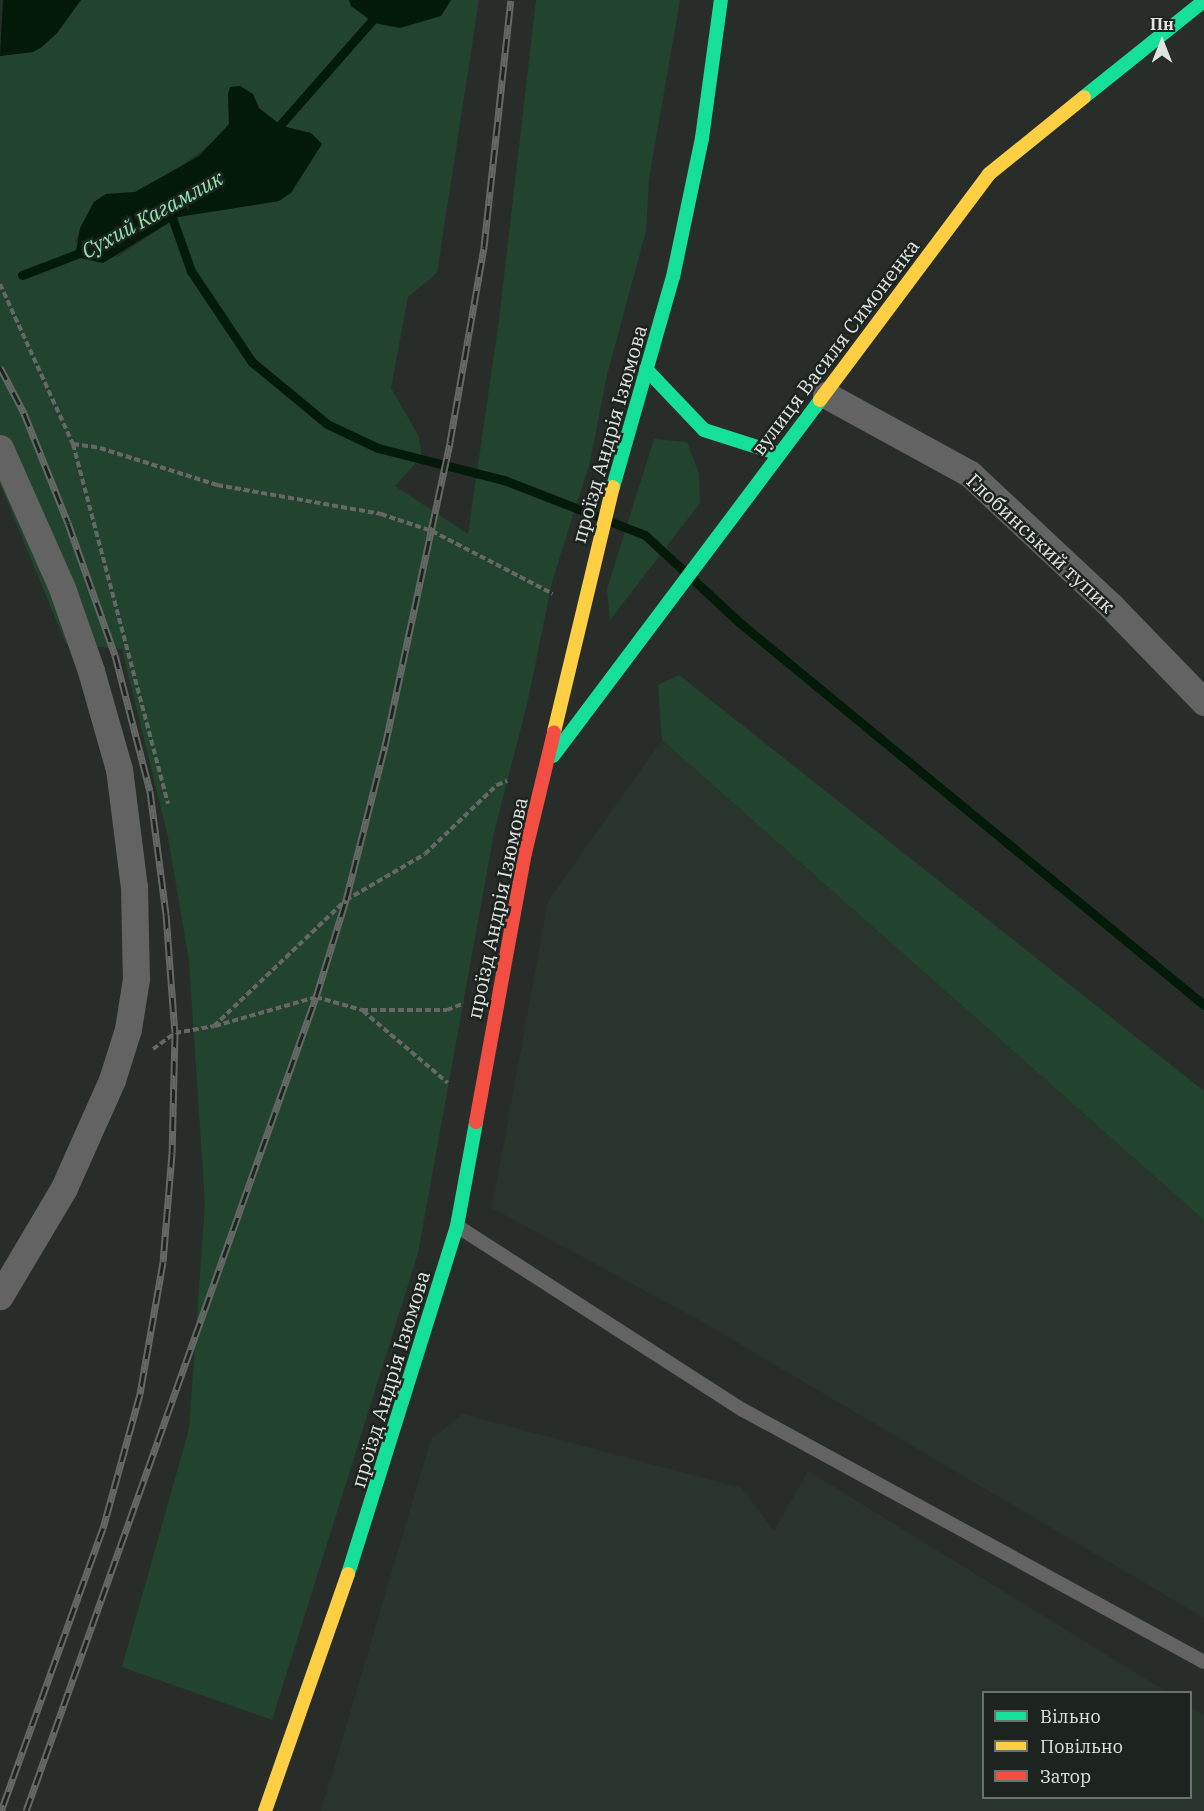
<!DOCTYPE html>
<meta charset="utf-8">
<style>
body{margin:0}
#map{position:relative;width:1204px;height:1811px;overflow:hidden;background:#282d2a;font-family:"IBM Plex Serif",serif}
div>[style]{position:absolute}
.built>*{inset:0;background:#29342c}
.green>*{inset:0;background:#22432d}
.water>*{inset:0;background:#041a09}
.stream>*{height:9px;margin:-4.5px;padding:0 4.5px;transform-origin:4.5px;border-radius:4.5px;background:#041a09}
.path>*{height:4px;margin-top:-2px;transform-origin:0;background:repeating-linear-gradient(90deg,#666867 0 6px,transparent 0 9px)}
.lane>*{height:14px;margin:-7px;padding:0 7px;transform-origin:7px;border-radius:7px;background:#626362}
.street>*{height:27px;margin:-13.5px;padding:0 13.5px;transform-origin:13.5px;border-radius:13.5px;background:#626362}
.fast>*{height:14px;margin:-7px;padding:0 7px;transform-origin:7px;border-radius:7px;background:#16e098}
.slow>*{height:14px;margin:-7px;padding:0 7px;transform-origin:7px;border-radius:7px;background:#ffcf43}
.jam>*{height:14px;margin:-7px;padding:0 7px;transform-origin:7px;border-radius:7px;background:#f24e42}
.rail>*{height:7px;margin-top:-3.5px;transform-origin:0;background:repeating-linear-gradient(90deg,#1d241f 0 14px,#646866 0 28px);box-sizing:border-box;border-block:2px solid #646866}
span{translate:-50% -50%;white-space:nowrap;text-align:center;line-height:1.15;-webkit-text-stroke:5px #1d241f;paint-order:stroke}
.street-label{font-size:20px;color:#e0e4e1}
.water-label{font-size:21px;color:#91e6ab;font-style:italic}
.legend{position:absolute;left:982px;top:1691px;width:210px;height:108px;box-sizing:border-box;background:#1d241f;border:2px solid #6b716d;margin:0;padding:8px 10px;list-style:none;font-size:18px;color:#e0e4e1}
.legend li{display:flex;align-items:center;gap:12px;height:30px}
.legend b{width:30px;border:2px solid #6b716d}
.north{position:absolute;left:1132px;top:12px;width:60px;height:60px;-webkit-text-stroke:4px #1d241f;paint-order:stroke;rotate:0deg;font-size:16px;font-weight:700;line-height:24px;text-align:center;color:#e0e4e1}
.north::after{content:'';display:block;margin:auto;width:21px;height:27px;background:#e0e4e1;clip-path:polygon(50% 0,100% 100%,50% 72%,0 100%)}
</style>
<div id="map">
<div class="built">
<i style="clip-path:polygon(662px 740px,1204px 1220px,1204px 1618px,699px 1320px,492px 1208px,548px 901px)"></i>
<i style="clip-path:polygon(463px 1414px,742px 1488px,774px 1531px,808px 1471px,1167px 1692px,984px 1692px,984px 1798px,1190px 1798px,1191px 1707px,1204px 1715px,1204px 1811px,321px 1811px,431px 1439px)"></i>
</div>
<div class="green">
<i style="clip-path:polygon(evenodd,81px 0,349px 0,351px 6px,441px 16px,451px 0,479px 0,437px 273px,408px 297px,391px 388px,418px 435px,422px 456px,395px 486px,468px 534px,499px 320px,536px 0,680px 0,649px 179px,646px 231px,607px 375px,590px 462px,552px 582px,528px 700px,494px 833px,418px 1253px,272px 1720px,122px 1667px,189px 1429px,205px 1204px,189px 961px,168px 837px,122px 649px,66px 644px,0 484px,0 56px,32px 52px,57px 33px,81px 0,228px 94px,258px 108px,282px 126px,311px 133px,279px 201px,178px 217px,117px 257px,75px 242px,93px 202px,106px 194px,135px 192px,174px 172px,221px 136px,229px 124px,228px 94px)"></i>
<i style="clip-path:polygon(654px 439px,687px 442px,699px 474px,700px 503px,610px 620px,607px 589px)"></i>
<i style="clip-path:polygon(679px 675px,1204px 1091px,1204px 1220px,662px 740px,658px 685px)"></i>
</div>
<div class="water">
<i style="clip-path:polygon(3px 0,81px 0,57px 33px,42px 47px,33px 52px,0 56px)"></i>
<i style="clip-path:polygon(349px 0,451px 0,441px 16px,400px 28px,374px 23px,351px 6px)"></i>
<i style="clip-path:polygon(240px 86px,253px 94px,259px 108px,282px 126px,311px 133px,322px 144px,291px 193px,279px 201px,178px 217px,103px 263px,75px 257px,80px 228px,94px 202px,106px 194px,135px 192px,199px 156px,229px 124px,228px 94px,230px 87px)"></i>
</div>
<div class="stream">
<i style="left:273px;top:133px;width:177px;rotate:-48.7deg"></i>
<i style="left:169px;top:209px;width:66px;rotate:70.5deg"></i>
<i style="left:191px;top:271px;width:110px;rotate:56.2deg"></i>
<i style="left:252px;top:362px;width:97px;rotate:39.6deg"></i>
<i style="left:327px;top:424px;width:56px;rotate:25.2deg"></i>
<i style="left:378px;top:448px;width:130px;rotate:14.3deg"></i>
<i style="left:504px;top:480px;width:151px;rotate:21.3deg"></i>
<i style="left:645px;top:535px;width:129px;rotate:42.8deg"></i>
<i style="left:740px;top:623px;width:601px;rotate:39.46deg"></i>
<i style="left:22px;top:275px;width:67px;rotate:-20.9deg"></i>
</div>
<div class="path">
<i style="left:0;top:284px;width:176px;rotate:65.5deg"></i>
<i style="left:73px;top:444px;width:372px;rotate:75.2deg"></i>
<i style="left:73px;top:444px;width:27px;rotate:8deg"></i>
<i style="left:100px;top:448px;width:123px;rotate:17.5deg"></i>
<i style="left:217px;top:485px;width:167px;rotate:10deg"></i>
<i style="left:381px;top:514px;width:54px;rotate:18.4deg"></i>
<i style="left:432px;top:531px;width:136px;rotate:27.5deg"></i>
<i style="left:363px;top:1011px;width:111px;rotate:40.3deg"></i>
<i style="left:215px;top:1026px;width:105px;rotate:-16deg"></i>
<i style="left:316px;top:997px;width:48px;rotate:15.8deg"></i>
<i style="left:362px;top:1010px;width:85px"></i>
<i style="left:447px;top:1010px;width:18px;rotate:-22deg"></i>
<i style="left:153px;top:1049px;width:27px;rotate:-36deg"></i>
<i style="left:175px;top:1033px;width:40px;rotate:-10deg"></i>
<i style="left:214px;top:1026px;width:182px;rotate:-43.7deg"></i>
<i style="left:346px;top:900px;width:91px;rotate:-30.2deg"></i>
<i style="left:425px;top:854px;width:100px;rotate:-43.8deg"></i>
<i style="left:497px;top:785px;width:11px;rotate:-22deg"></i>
</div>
<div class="lane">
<i style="left:457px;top:1226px;width:340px;rotate:32.8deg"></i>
<i style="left:743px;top:1410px;width:525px;rotate:28.66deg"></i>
</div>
<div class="street">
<i style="left:826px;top:395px;width:164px;rotate:28.7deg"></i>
<i style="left:970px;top:474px;width:193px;rotate:43.1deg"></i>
<i style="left:1111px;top:606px;width:134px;rotate:45.9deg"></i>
<i style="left:0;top:448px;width:153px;rotate:66.1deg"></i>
<i style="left:62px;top:588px;width:88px;rotate:70.7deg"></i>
<i style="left:91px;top:671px;width:102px;rotate:74.1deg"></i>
<i style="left:119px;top:769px;width:119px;rotate:82.8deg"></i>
<i style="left:134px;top:887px;width:92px;rotate:88.8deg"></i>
<i style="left:136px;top:979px;width:51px;rotate:99.1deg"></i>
<i style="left:128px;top:1029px;width:53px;rotate:107.4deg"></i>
<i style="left:112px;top:1080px;width:118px;rotate:114deg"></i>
<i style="left:64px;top:1188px;width:126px;rotate:120.7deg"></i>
</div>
<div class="fast">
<i style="left:1084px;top:97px;width:154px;rotate:-38.7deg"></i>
<i style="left:646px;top:369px;width:84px;rotate:46.4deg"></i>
<i style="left:704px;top:430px;width:79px;rotate:17.7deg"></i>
<i style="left:613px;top:487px;width:218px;rotate:-74.1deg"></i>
<i style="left:673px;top:277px;width:142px;rotate:-78.2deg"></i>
<i style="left:702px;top:138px;width:139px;rotate:-82.2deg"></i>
<i style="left:553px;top:756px;width:445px;rotate:-53.1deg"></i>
<i style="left:348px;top:1574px;width:365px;rotate:-72.6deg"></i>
<i style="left:457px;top:1226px;width:106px;rotate:-79.6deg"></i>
</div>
<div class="slow">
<i style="left:820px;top:400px;width:282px;rotate:-53.2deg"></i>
<i style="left:989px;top:174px;width:122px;rotate:-39deg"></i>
<i style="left:554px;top:732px;width:252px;rotate:-76.5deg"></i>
<i style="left:265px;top:1811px;width:251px;rotate:-70.7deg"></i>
</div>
<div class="jam">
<i style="left:476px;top:1122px;width:273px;rotate:-79.7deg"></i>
<i style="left:525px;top:853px;width:124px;rotate:-76.5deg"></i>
</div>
<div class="rail">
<i style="left:0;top:367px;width:52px;rotate:62.4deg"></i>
<i style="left:24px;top:413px;width:118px;rotate:68.2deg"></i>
<i style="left:68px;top:523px;width:140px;rotate:70.4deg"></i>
<i style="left:115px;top:655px;width:140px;rotate:75.6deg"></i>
<i style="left:150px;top:791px;width:124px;rotate:82.6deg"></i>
<i style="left:166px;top:914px;width:119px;rotate:85.7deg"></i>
<i style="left:175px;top:1033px;width:120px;rotate:91.4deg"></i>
<i style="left:172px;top:1153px;width:109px;rotate:94.7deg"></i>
<i style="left:163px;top:1262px;width:134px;rotate:99.9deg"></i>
<i style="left:140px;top:1394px;width:139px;rotate:105.4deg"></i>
<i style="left:103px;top:1528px;width:301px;rotate:109.8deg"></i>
<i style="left:26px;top:1811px;width:864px;rotate:-70.39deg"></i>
<i style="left:316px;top:997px;width:102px;rotate:-72.8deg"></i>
<i style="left:346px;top:900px;width:159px;rotate:-75.8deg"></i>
<i style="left:385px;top:746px;width:311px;rotate:-77.9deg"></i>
<i style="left:450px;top:442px;width:198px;rotate:-80.1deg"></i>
<i style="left:484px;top:247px;width:248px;rotate:-83.8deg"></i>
</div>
<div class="street-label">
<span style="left:835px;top:347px;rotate:-53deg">вулиця Василя Симоненка</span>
<span style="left:609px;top:434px;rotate:-74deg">проїзд Андрія Ізюмова</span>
<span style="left:1041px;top:543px;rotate:43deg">Глобинський тупик</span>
<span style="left:497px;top:908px;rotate:-78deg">проїзд Андрія Ізюмова</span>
<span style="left:390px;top:1379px;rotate:-73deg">проїзд Андрія Ізюмова</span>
</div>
<div class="water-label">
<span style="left:152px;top:214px;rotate:-29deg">Сухий Кагамлик</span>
</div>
<ul class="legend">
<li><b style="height:8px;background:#16e098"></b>Вільно</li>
<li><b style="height:8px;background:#ffcf43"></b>Повільно</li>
<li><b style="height:8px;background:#f24e42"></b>Затор</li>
</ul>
<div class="north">Пн</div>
</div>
